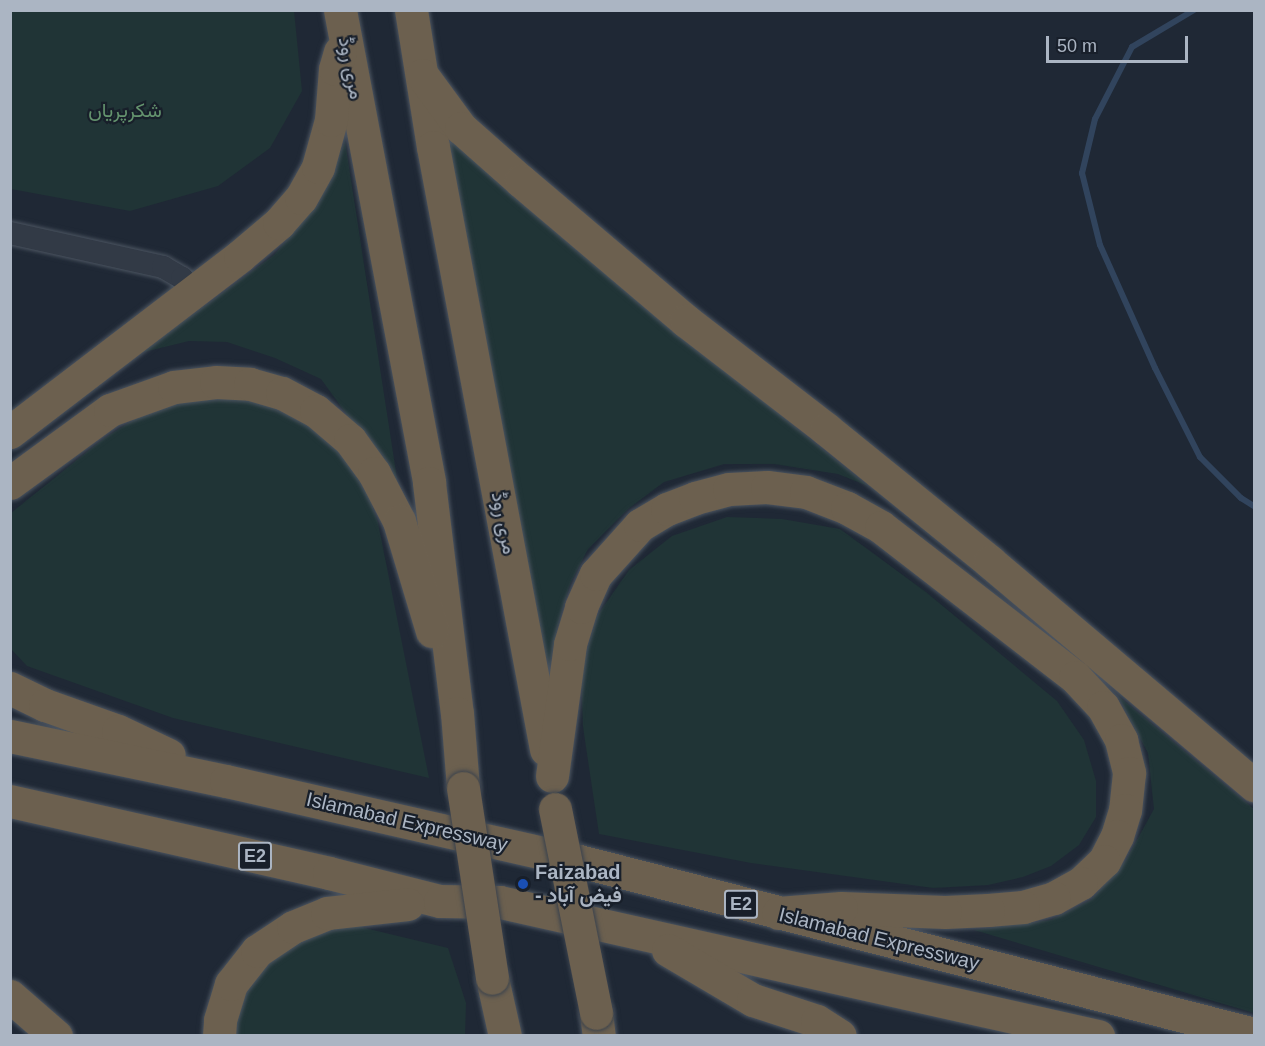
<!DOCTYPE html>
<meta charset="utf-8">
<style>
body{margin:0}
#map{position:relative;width:1265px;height:1046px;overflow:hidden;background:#1f2835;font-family:Arial,Vazirmatn,sans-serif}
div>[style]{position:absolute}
.green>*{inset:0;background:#203436}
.stream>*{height:6px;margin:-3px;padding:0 3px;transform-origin:3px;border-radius:3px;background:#31445d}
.roads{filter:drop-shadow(0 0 2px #4c5561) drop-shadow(0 0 2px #4c5561)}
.minor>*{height:22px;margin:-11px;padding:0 11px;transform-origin:11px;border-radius:11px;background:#323a46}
.highway>*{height:33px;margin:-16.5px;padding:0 16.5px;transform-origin:16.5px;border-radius:16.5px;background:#6c604f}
.bridges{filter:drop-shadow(0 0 2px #3a424d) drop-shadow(0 0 2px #3a424d)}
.highway-bridge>*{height:33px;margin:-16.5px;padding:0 16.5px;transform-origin:16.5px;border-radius:16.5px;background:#6c604f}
.dots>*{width:16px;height:16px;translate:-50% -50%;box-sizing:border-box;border:3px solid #181f2a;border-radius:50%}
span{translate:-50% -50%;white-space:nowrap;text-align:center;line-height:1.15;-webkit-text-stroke:4.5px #181f2a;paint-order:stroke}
.shield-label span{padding:2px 4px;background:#181f2a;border:2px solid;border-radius:4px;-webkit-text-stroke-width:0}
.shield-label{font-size:18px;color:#abb5c3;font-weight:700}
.street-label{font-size:20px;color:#abb5c3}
.park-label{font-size:20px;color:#64936e}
.poi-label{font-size:20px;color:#abb5c3;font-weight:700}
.left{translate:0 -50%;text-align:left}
.frame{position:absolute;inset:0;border:12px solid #abb5c3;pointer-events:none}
.scale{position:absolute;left:1046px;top:36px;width:142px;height:27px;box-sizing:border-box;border:3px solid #abb5c3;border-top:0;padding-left:8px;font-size:18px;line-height:21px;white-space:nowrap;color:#abb5c3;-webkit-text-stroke:4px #181f2a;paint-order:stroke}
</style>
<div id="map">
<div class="green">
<i style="clip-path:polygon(10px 11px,294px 11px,302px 91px,270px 148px,218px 186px,130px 211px,11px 189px)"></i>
<i style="clip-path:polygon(441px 126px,547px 225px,868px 486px,838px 474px,774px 464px,724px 464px,664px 482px,628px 509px,588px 549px,570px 584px,557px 628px,549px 671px)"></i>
<i style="clip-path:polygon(345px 141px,398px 485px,321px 379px,275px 358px,227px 342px,189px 341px,140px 353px,274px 255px,318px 204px)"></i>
<i style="clip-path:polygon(195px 397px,247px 399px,298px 415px,336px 446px,364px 480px,378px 523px,429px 778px,173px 718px,27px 666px,11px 649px,11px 513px,103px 439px,146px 412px)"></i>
<i style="clip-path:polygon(727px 517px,782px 519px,840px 529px,926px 592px,1057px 701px,1084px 740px,1096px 781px,1096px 817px,1079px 845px,1051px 866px,1023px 877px,988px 885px,933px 888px,751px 863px,599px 834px,583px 727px,581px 669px,597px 616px,629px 570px,672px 536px)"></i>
<i style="clip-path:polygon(1117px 695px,1254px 809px,1254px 1013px,974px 930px,1051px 920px,1091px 900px,1126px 860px,1154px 809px,1148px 753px)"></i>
<i style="clip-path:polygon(348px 924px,448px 948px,466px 1003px,465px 1035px,229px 1036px,239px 996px,255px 971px,306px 933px)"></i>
</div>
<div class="stream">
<i style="left:1194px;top:10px;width:72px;rotate:149.2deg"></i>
<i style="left:1132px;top:47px;width:81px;rotate:117.2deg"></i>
<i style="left:1095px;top:119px;width:56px;rotate:103.5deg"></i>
<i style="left:1082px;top:173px;width:74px;rotate:76deg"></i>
<i style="left:1100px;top:245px;width:135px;rotate:65.9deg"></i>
<i style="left:1155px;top:368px;width:100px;rotate:63.2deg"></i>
<i style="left:1200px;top:457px;width:58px;rotate:45deg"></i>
<i style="left:1241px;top:498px;width:15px;rotate:32deg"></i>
</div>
<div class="roads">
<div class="minor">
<i style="left:10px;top:233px;width:157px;rotate:12.5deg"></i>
<i style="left:163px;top:267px;width:22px;rotate:30deg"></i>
<i style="left:182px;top:278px;width:18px;rotate:49deg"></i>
</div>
<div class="highway">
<i style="left:340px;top:10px;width:481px;rotate:79.3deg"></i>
<i style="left:429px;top:483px;width:232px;rotate:83.1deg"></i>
<i style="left:457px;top:713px;width:75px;rotate:85.4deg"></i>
<i style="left:411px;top:10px;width:139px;rotate:80.9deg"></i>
<i style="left:433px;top:147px;width:613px;rotate:79.37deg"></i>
<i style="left:422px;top:75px;width:66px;rotate:53.7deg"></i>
<i style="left:461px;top:128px;width:80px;rotate:41.5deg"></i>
<i style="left:521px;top:181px;width:216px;rotate:40.3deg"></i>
<i style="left:686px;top:321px;width:177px;rotate:37.6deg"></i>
<i style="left:826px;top:429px;width:211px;rotate:39deg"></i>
<i style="left:990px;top:562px;width:346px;rotate:40.2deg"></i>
<i style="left:10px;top:432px;width:290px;rotate:-37.4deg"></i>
<i style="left:240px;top:256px;width:51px;rotate:-40.2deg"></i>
<i style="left:279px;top:223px;width:33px;rotate:-49deg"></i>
<i style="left:301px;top:198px;width:35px;rotate:-61deg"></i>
<i style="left:318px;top:167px;width:49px;rotate:-74.5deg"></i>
<i style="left:331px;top:120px;width:51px;rotate:-85.5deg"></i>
<i style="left:335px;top:69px;width:18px;rotate:-74deg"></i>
<i style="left:10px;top:483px;width:124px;rotate:-36.1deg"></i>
<i style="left:110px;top:410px;width:68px;rotate:-19.8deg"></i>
<i style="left:174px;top:387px;width:42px;rotate:-6.8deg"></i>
<i style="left:216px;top:382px;width:34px;rotate:3deg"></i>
<i style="left:250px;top:384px;width:33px;rotate:16deg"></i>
<i style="left:282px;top:393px;width:38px;rotate:28deg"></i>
<i style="left:316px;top:411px;width:45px;rotate:40.5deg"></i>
<i style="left:350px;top:440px;width:41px;rotate:54deg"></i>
<i style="left:374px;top:473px;width:54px;rotate:62.5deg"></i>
<i style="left:399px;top:521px;width:115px;rotate:73.3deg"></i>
<i style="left:10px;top:688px;width:39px;rotate:26deg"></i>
<i style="left:45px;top:705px;width:77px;rotate:19.6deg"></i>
<i style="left:118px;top:731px;width:56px;rotate:25.2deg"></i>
<i style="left:10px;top:736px;width:221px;rotate:11.8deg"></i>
<i style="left:226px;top:781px;width:362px;rotate:12.8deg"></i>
<i style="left:579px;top:861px;width:697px;rotate:14.38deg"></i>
<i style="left:552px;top:776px;width:133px;rotate:-82.2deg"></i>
<i style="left:570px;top:644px;width:39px;rotate:-73deg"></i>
<i style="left:581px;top:607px;width:36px;rotate:-66deg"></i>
<i style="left:596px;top:574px;width:66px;rotate:-48.1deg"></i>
<i style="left:640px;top:525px;width:31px;rotate:-31deg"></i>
<i style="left:667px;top:509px;width:30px;rotate:-21deg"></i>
<i style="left:695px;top:498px;width:35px;rotate:-15deg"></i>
<i style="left:729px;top:489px;width:38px;rotate:-3deg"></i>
<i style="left:767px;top:487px;width:39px;rotate:7deg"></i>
<i style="left:806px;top:492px;width:44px;rotate:21.3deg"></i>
<i style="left:847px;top:508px;width:39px;rotate:29deg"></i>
<i style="left:881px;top:527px;width:245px;rotate:37.7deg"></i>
<i style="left:1075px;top:677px;width:41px;rotate:47deg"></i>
<i style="left:1103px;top:707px;width:38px;rotate:61deg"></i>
<i style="left:1121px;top:740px;width:34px;rotate:76deg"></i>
<i style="left:1129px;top:773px;width:37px;rotate:96deg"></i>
<i style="left:1125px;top:810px;width:27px;rotate:107deg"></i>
<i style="left:1117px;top:836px;width:28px;rotate:117deg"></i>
<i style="left:1104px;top:861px;width:32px;rotate:136deg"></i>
<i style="left:1081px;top:883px;width:31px;rotate:151deg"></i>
<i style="left:1054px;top:898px;width:32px;rotate:164deg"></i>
<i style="left:1023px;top:907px;width:35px;rotate:175deg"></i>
<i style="left:988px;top:910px;width:43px;rotate:177.3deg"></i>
<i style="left:945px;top:912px;width:104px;rotate:-177.8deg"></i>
<i style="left:841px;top:908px;width:63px;rotate:175.5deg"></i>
<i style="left:10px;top:801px;width:327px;rotate:12.7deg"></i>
<i style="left:329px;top:873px;width:114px;rotate:14.2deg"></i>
<i style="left:440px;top:901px;width:60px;rotate:1deg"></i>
<i style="left:500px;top:902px;width:613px;rotate:12.63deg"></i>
<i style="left:668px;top:950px;width:99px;rotate:30.5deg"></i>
<i style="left:753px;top:1000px;width:67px;rotate:18.2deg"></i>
<i style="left:817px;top:1021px;width:27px;rotate:33deg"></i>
<i style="left:492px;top:978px;width:59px;rotate:77.4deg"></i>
<i style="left:10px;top:996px;width:61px;rotate:41deg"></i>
<i style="left:596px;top:1013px;width:23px;rotate:83deg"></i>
<i style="left:219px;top:1036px;width:16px;rotate:-86deg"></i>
<i style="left:220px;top:1020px;width:38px;rotate:-73deg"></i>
<i style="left:231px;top:984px;width:42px;rotate:-51.8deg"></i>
<i style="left:257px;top:951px;width:43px;rotate:-33.7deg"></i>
<i style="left:293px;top:927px;width:37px;rotate:-22deg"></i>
<i style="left:327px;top:913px;width:81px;rotate:-6.3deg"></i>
</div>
</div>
<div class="bridges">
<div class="highway-bridge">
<i style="left:463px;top:788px;width:192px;rotate:81.3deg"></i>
<i style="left:555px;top:809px;width:208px;rotate:78.6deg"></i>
</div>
</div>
<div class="dots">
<i style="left:523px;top:884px;background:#1a4fb4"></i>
</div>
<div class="shield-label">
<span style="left:255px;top:856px">E2</span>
<span style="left:741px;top:904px">E2</span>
</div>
<div class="street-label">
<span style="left:351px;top:68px;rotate:79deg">مری روڈ</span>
<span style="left:504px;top:523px;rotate:79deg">مری روڈ</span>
<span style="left:407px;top:822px;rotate:13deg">Islamabad Expressway</span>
<span style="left:879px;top:939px;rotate:14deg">Islamabad Expressway</span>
</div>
<div class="park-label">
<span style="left:125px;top:110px">شکرپریاں</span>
</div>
<div class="poi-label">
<span class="left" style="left:535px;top:884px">Faizabad<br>- فیض آباد</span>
</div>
<div class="frame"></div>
<div class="scale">50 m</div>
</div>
